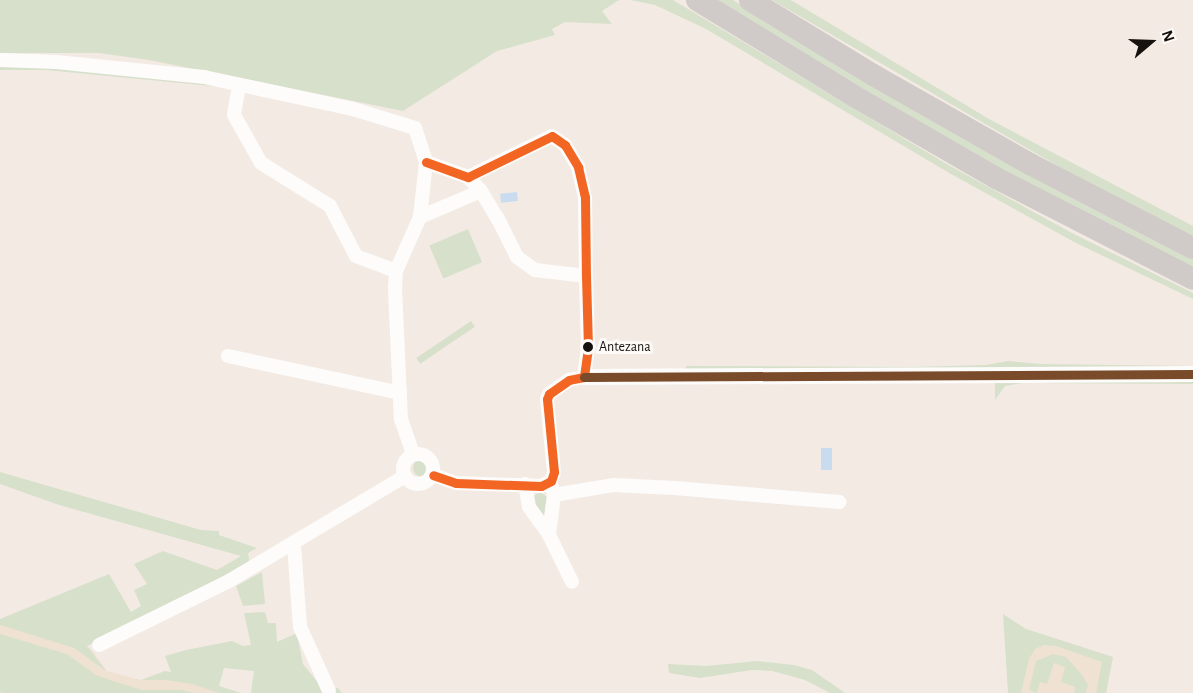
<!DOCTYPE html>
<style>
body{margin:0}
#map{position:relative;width:1193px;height:693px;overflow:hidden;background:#f3ebe3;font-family:"Alegreya Sans",sans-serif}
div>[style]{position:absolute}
.built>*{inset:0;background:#f0e2d3}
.green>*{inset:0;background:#d7e0cb;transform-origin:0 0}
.round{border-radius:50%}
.water>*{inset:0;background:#c9dcef;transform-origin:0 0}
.minor>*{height:14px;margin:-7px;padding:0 7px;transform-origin:7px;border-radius:7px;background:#fdfcfb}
.minor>.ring{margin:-7px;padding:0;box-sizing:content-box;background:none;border:14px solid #fdfcfb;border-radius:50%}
.tertiary>*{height:16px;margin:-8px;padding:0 8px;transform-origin:8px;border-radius:8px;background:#fdfcfb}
.trunk>*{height:22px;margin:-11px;padding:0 11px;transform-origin:11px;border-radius:11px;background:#d0cac9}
.bus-1>*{height:9px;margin:-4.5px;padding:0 4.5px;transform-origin:4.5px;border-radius:4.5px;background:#f26522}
.bus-2>*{height:9px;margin:-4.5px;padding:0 4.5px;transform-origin:4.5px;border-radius:4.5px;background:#7a4b2a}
.dots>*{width:16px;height:16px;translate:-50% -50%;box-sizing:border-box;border:3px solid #fdfaf8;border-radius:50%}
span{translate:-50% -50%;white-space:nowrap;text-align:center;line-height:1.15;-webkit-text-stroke:6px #fdfaf8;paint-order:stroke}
.bus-label{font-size:14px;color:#17120d}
.left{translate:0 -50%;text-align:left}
.north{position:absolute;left:1121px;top:12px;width:60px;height:60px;-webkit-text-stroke:4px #fdfaf8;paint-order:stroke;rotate:71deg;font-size:16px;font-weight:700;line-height:24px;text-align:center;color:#17120d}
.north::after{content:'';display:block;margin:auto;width:21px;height:27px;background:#17120d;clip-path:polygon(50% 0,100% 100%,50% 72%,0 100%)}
</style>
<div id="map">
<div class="built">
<i style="clip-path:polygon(0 620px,90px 648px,107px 671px,141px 680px,165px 671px,241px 693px,0 693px)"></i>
<i style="clip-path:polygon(1026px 629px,1113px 657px,1106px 693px,1011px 693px)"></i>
</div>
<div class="green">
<i style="clip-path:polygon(0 0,619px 0,602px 11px,612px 24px,565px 22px,552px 29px,555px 35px,497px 51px,403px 111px,149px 60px,99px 53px,0 53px)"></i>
<i style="clip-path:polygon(630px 0,673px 0,945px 163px,1072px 233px,1193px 293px,1193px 299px,1076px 243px,951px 174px,706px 29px,655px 5px)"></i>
<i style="clip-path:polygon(713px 0,733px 0,882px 90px,1193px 259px,1193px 270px,994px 166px)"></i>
<i style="clip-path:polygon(772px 0,791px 0,989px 119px,1193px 226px,1193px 236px,1099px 190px)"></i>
<i style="clip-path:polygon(0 64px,150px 75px,222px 87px,46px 70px,0 70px)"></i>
<i style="left:468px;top:229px;width:36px;height:42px;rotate:67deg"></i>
<i style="left:471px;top:321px;width:7px;height:66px;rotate:56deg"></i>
<i style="clip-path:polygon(1008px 361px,1041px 364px,1193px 366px,1193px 369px,686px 371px,686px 366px,911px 367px,986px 365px)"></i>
<i style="clip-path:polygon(1193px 379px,1193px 384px,1022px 383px,1005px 386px,995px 400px,995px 381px)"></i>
<i class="round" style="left:413px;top:460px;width:16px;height:16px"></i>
<i style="clip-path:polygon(0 472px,201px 530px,219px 531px,219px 535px,257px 548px,248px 553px,250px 565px,87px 646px,106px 671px,74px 648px,0 625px,0 619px,109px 574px,131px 612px,141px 606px,134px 590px,147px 584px,134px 564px,163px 551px,217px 570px,241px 556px,59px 505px,0 484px)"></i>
<i style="clip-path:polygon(540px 492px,547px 497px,543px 521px,532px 497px)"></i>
<i style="clip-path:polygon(262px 572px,265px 604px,243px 606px,236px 586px)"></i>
<i style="clip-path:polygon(265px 612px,268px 623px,276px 623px,277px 642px,297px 633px,303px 664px,323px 689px,338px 688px,342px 693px,251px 693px,254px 671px,224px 668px,219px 686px,241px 693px,219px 693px,192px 684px,166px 680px,141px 680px,165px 671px,171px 672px,165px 656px,186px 650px,232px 641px,243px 646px,251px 645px,244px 613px)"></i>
<i style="clip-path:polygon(1003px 614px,1026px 629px,1113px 657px,1106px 693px,1096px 693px,1102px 662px,1056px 646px,1044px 645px,1035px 649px,1029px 659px,1021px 693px,1008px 693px)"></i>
<i style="clip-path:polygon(0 634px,67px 654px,96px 675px,116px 682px,143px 690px,182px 690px,194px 693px,5px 693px,0 692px)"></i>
<i style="clip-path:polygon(1053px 654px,1066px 657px,1082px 675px,1088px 685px,1086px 693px,1074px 693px,1075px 687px,1061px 682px,1065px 667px,1054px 663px,1047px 684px,1040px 682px,1037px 693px,1029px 690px,1036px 661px)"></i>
<i style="clip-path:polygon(757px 661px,794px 665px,812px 670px,845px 693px,830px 693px,805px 680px,772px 671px,752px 670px,700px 678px,669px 673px,668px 664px,706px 666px)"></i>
</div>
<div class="water">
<i style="left:517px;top:192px;width:9px;height:17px;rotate:84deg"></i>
<i style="left:821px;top:448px;width:11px;height:22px"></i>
</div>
<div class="minor">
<i style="left:0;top:60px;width:56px;rotate:2deg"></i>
<i style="left:56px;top:62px;width:149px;rotate:5.8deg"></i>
<i style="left:204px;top:77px;width:152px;rotate:12.1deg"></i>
<i style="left:353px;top:109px;width:65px;rotate:17deg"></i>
<i style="left:415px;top:128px;width:36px;rotate:72deg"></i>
<i style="left:426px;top:162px;width:55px;rotate:96.2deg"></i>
<i style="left:420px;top:217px;width:59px;rotate:114deg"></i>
<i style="left:396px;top:271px;width:18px;rotate:93deg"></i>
<i style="left:395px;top:289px;width:130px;rotate:87.4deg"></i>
<i style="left:401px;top:419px;width:37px;rotate:71deg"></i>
<i style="left:239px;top:86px;width:29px;rotate:100deg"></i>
<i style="left:234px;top:115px;width:55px;rotate:60.6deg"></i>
<i style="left:261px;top:163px;width:81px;rotate:31.9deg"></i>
<i style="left:330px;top:206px;width:56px;rotate:62.5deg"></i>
<i style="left:356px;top:256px;width:43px;rotate:20.6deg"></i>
<i style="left:426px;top:162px;width:45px;rotate:19.7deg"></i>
<i style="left:468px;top:177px;width:93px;rotate:-26deg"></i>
<i style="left:552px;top:136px;width:16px;rotate:35deg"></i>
<i style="left:565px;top:145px;width:26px;rotate:59deg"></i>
<i style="left:578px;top:167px;width:31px;rotate:77deg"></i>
<i style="left:585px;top:197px;width:79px;rotate:89.3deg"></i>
<i style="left:586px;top:276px;width:72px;rotate:88.4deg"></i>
<i style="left:588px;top:348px;width:29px;rotate:98deg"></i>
<i style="left:584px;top:377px;width:15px;rotate:169deg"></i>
<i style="left:569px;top:380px;width:24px;rotate:145deg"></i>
<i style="left:549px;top:394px;width:5px;rotate:112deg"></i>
<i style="left:547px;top:399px;width:73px;rotate:84.5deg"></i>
<i style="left:554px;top:472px;width:9px;rotate:108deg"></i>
<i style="left:551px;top:481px;width:11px;rotate:153deg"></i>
<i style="left:541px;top:486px;width:85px;rotate:-178deg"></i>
<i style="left:456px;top:483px;width:24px;rotate:-161deg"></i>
<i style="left:468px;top:177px;width:19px;rotate:47deg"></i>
<i style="left:481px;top:191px;width:33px;rotate:59deg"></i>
<i style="left:498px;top:219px;width:42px;rotate:63.4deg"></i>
<i style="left:517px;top:257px;width:22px;rotate:36deg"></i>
<i style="left:535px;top:270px;width:51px;rotate:6.7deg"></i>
<i style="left:420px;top:217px;width:66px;rotate:-23.1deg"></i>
<i style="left:228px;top:356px;width:176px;rotate:12.1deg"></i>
<i class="ring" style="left:403px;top:454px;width:16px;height:16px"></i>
<i style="left:525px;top:484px;width:23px;rotate:80deg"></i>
<i style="left:529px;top:507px;width:34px;rotate:54deg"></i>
<i style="left:549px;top:535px;width:52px;rotate:63.9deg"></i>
<i style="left:554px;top:495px;width:61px;rotate:-9.5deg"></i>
<i style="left:614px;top:485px;width:61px;rotate:2.8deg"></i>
<i style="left:675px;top:488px;width:165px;rotate:4.9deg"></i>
<i style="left:549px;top:535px;width:40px;rotate:-82.9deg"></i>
<i style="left:554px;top:495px;width:8px;rotate:-104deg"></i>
<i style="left:294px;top:545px;width:82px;rotate:85.8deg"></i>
<i style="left:300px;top:627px;width:70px;rotate:65.6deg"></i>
<i style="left:99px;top:645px;width:145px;rotate:-26.2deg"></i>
<i style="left:229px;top:581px;width:205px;rotate:-30.8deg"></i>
</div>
<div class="tertiary">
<i style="left:584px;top:377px;width:609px;rotate:-0.28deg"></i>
</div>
<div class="trunk">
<i style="left:697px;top:0;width:184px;rotate:31.4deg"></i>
<i style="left:854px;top:96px;width:164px;rotate:30deg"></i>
<i style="left:996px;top:178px;width:221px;rotate:27.1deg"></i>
<i style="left:750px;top:0;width:146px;rotate:31.3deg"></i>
<i style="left:875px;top:76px;width:178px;rotate:29.6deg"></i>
<i style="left:1030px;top:164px;width:183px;rotate:27.3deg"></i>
</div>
<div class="bus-1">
<i style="left:426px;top:162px;width:45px;rotate:19.7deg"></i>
<i style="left:468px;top:177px;width:93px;rotate:-26deg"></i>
<i style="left:552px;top:136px;width:16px;rotate:35deg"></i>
<i style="left:565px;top:145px;width:26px;rotate:59deg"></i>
<i style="left:578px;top:167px;width:31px;rotate:77deg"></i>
<i style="left:585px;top:197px;width:79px;rotate:89.3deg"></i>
<i style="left:586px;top:276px;width:72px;rotate:88.4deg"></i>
<i style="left:588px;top:348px;width:29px;rotate:98deg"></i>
<i style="left:584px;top:377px;width:15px;rotate:169deg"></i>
<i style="left:569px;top:380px;width:24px;rotate:145deg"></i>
<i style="left:549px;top:394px;width:5px;rotate:112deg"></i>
<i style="left:547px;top:399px;width:73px;rotate:84.5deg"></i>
<i style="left:554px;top:472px;width:9px;rotate:108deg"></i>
<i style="left:551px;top:481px;width:11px;rotate:153deg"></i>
<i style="left:541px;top:486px;width:85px;rotate:-178deg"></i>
<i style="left:456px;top:483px;width:24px;rotate:-161deg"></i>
</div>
<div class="bus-2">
<i style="left:584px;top:377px;width:609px;rotate:-0.28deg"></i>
</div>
<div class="dots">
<i style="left:588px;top:347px;background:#17120d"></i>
</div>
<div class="bus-label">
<span class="left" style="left:599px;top:347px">Antezana</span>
</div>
<div class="north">N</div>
</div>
